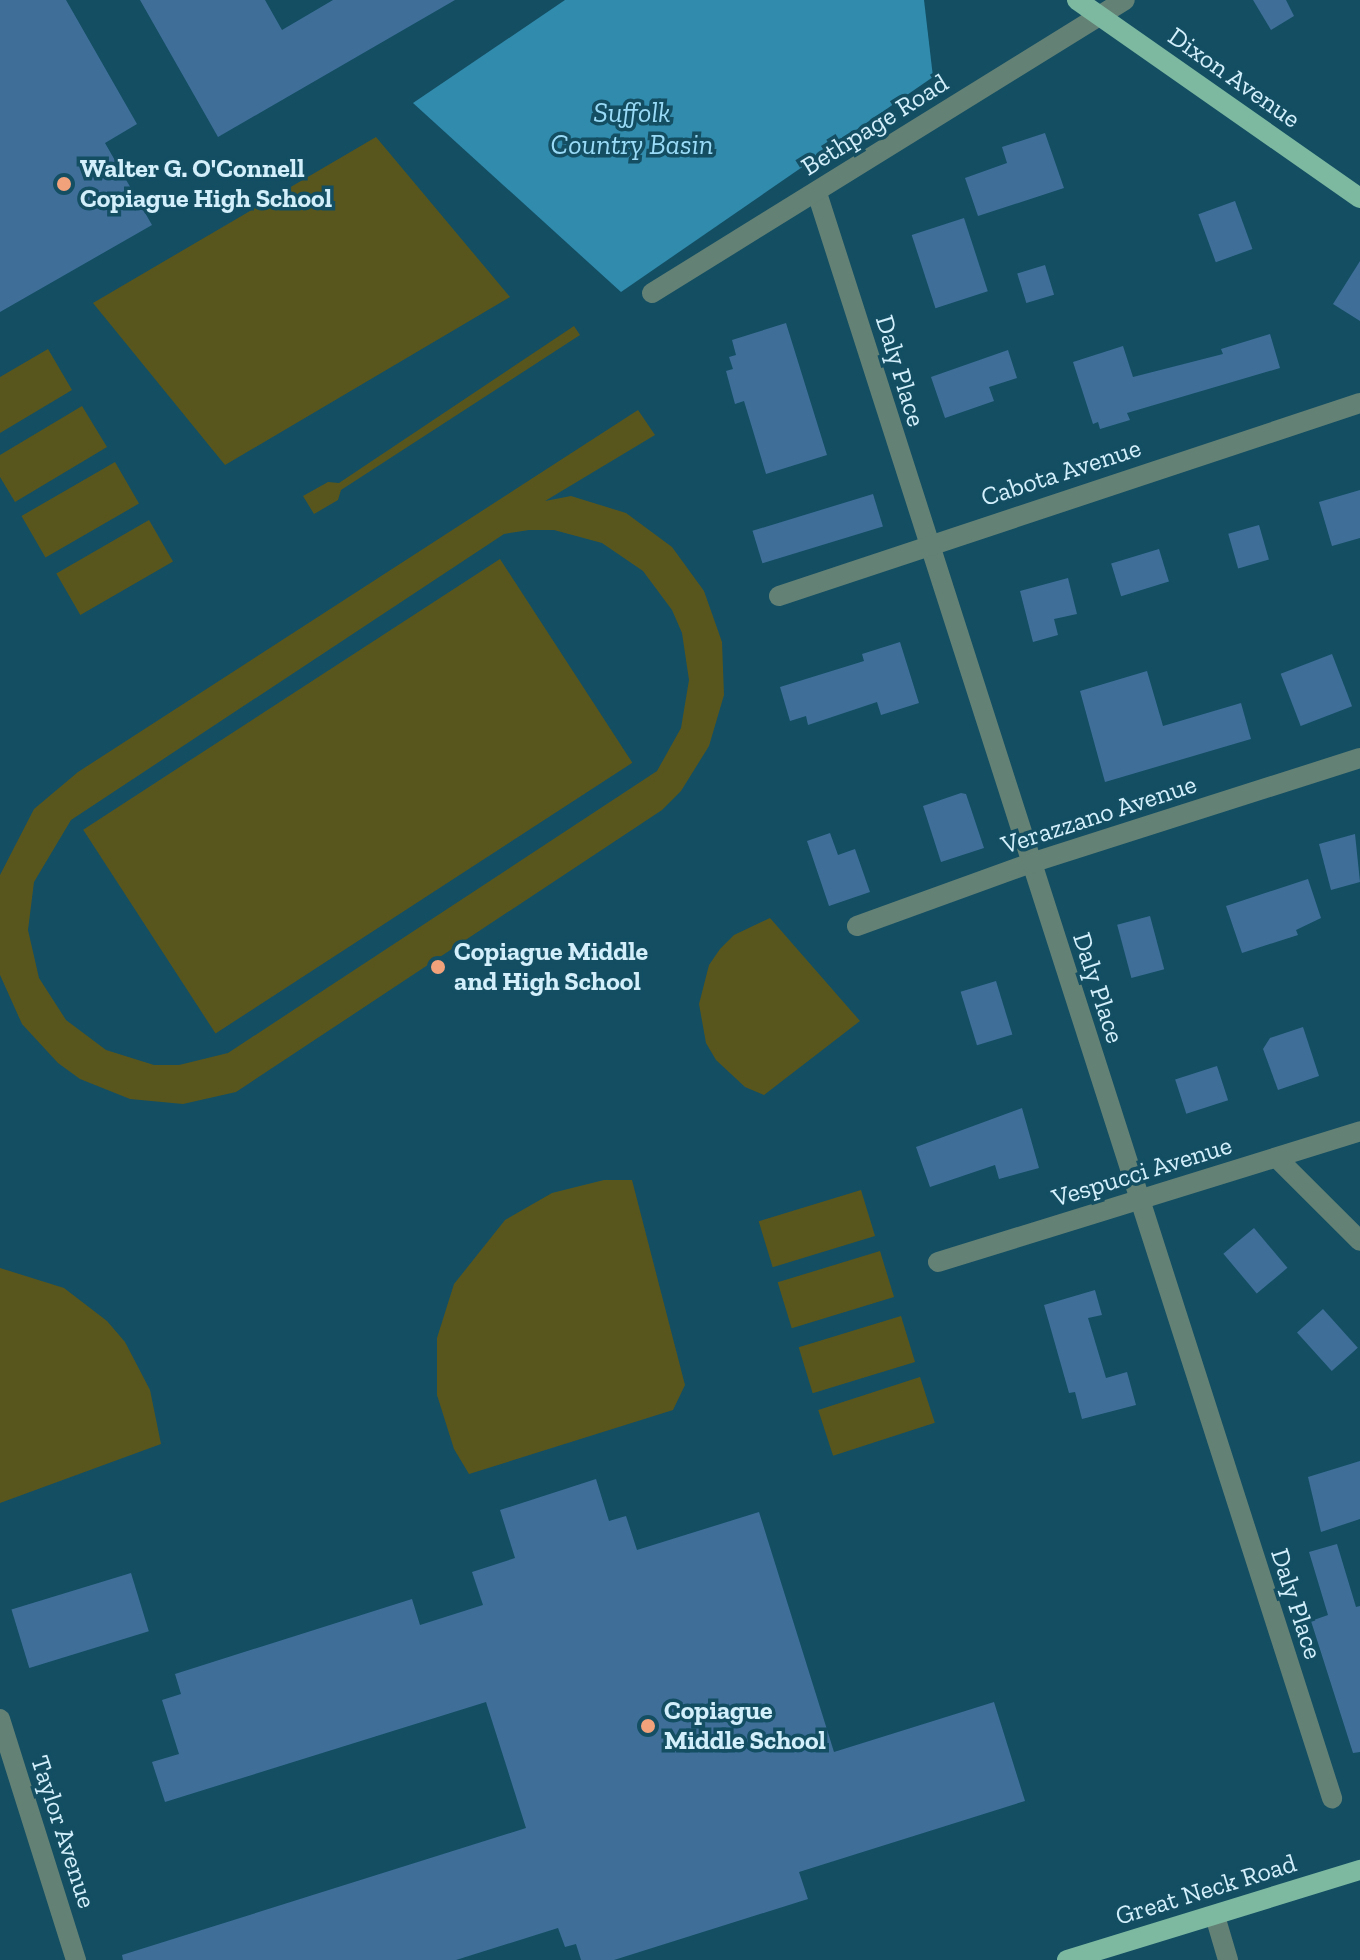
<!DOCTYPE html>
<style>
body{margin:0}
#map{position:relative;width:1360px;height:1960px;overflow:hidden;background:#134e63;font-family:"Zilla Slab",serif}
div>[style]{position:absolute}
.green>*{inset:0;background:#59561d;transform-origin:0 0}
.water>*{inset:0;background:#318bad}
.building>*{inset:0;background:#3f6f99;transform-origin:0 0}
.minor>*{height:20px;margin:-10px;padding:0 10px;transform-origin:10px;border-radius:10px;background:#648175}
.major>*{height:20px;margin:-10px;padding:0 10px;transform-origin:10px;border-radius:10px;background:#7db9a0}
.dots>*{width:22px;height:22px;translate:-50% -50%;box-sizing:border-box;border:4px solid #134e63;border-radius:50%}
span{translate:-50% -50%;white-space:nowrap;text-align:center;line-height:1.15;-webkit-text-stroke:7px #134e63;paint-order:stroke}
.street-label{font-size:26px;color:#d3effb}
.poi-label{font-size:26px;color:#d3effb;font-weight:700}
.left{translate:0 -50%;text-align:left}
.water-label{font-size:28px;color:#9adbf7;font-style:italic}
</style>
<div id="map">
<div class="green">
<i style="clip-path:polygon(376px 137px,510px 297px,225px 465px,93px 303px)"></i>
<i style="clip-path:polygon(574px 326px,580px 335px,341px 490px,338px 500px,314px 514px,303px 496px,328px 482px,339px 483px)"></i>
<i style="clip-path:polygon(48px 349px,72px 390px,0 433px,0 377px)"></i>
<i style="clip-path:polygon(82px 406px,107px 447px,15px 502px,0 477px,0 455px)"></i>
<i style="clip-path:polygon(evenodd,638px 410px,655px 435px,545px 501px,571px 496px,626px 513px,672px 547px,704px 591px,722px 642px,724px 695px,709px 746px,681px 791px,662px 810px,236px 1092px,183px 1104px,130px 1099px,80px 1079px,58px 1063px,22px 1024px,0 975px,0 875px,34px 809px,78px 772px,638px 410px,529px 530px,554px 530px,602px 543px,643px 571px,672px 610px,682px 633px,689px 680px,681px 728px,657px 771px,228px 1053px,179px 1065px,154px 1065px,106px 1050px,66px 1020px,39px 978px,28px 930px,34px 882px,71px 820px,504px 534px,529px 530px)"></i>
<i style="left:115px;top:462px;width:48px;height:108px;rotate:60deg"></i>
<i style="left:149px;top:520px;width:48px;height:107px;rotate:60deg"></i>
<i style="left:500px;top:559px;width:243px;height:497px;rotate:57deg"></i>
<i style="clip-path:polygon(770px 918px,860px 1021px,764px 1095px,745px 1087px,716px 1060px,706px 1043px,699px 1004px,709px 965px,720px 949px,734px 935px)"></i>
<i style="clip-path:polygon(604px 1180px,632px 1180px,685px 1385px,673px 1410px,469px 1474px,454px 1449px,437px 1395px,437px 1338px,454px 1284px,505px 1220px,552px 1193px)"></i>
<i style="left:861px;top:1190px;width:48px;height:107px;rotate:73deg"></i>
<i style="left:880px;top:1251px;width:48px;height:107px;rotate:73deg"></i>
<i style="clip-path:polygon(0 1268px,64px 1288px,107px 1321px,125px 1342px,150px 1390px,161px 1444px,0 1503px)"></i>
<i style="left:901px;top:1316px;width:48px;height:107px;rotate:73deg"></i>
<i style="left:920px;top:1377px;width:48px;height:107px;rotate:72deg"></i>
</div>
<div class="water">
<i style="clip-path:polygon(565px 0,924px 0,933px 77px,621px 292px,413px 103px)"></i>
</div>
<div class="building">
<i style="clip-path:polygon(0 0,66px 0,137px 124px,105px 143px,152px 225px,0 312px)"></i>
<i style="clip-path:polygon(140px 0,265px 0,282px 30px,333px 0,455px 0,218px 137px)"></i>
<i style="clip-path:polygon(1253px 0,1286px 0,1294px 16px,1271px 30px)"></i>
<i style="clip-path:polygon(1045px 133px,1064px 188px,978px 216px,965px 178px,1007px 163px,1002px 147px)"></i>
<i style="left:1235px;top:201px;width:51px;height:39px;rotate:70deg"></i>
<i style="left:964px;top:218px;width:77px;height:55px;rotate:72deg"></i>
<i style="clip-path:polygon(1360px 261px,1360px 321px,1333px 304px)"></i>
<i style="left:1045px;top:265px;width:31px;height:29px;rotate:73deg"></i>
<i style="clip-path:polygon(786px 323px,827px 455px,766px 474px,744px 401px,735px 404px,726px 371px,733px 369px,729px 357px,736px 355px,732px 340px)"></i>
<i style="clip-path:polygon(1270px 334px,1280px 368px,1127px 413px,1130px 420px,1100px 429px,1098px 422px,1093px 424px,1073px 362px,1123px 346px,1133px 377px,1223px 354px,1221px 349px)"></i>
<i style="clip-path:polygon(1008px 350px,1017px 378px,989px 387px,994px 401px,945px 418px,931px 377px)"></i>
<i style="clip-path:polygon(1360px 490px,1360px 538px,1332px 546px,1319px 502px)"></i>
<i style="left:873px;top:494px;width:34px;height:126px;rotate:73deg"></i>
<i style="left:1259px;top:525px;width:36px;height:32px;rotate:74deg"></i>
<i style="left:1159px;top:549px;width:34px;height:50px;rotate:73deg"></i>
<i style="clip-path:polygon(1068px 578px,1077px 614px,1054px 619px,1058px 635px,1033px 642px,1020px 591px)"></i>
<i style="clip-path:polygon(900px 642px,919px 703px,881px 715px,877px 702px,808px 725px,806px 716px,790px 721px,780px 687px,864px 661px,862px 654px)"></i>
<i style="left:1332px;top:654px;width:56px;height:55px;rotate:69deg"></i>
<i style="clip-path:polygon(1147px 671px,1163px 726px,1241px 703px,1251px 739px,1105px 782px,1080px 691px)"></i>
<i style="clip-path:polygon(961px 793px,966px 794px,984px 848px,941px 862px,923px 806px)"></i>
<i style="clip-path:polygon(830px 833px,838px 855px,855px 849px,870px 892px,829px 906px,807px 841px)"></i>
<i style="clip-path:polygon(1355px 834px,1360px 882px,1331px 890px,1319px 844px)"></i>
<i style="clip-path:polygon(1308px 879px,1321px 918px,1296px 930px,1298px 935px,1242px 953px,1226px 906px)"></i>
<i style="left:1150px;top:916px;width:55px;height:34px;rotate:75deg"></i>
<i style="left:996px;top:981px;width:56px;height:37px;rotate:73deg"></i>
<i style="clip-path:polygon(1303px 1027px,1319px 1076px,1278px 1090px,1263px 1049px,1270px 1038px)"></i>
<i style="left:1217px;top:1066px;width:36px;height:44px;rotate:72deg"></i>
<i style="clip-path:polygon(1022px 1108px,1039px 1168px,999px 1179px,995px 1165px,930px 1187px,916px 1147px)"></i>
<i style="left:1254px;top:1228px;width:52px;height:40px;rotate:50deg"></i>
<i style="clip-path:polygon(1095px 1290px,1102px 1315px,1088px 1318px,1106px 1378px,1127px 1372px,1136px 1405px,1082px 1419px,1075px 1392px,1069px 1393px,1044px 1305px)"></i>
<i style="left:1323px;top:1309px;width:52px;height:35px;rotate:48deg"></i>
<i style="clip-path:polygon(1360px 1461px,1360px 1519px,1321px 1532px,1308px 1477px)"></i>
<i style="clip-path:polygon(596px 1479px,609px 1521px,626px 1516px,637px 1550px,759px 1512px,834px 1752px,994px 1702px,1025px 1801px,799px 1872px,808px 1899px,614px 1960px,581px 1960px,576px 1944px,565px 1947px,558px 1928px,456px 1960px,123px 1960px,122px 1955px,526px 1828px,486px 1702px,165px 1802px,152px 1762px,179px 1754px,162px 1700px,181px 1694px,175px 1674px,412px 1599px,420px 1625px,483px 1605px,472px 1572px,515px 1558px,500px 1510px)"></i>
<i style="clip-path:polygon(1337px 1544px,1356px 1607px,1360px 1606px,1360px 1752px,1353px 1753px,1311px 1621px,1328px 1615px,1309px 1552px)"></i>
<i style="left:131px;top:1573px;width:61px;height:125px;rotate:73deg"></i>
</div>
<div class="minor">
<i style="left:817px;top:193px;width:1686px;rotate:72.21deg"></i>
<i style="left:652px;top:293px;width:556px;rotate:-31.78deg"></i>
<i style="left:779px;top:596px;width:612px;rotate:-18.38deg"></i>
<i style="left:857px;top:926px;width:185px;rotate:-19.9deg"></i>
<i style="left:1031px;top:863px;width:345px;rotate:-17.7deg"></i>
<i style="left:1277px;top:1158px;width:117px;rotate:45deg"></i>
<i style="left:938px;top:1262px;width:442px;rotate:-17.2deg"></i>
<i style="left:0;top:1719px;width:253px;rotate:72.5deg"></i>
<i style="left:1215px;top:1916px;width:46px;rotate:73.5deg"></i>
</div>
<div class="major">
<i style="left:1077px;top:0;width:345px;rotate:35deg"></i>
<i style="left:1067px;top:1960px;width:307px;rotate:-17.1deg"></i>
</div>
<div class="dots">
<i style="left:64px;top:184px;background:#f1a27b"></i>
<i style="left:438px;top:967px;background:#f1a27b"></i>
<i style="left:648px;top:1726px;background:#f1a27b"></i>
</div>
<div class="street-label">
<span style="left:1234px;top:78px;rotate:35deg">Dixon Avenue</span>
<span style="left:875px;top:125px;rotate:-32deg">Bethpage Road</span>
<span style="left:900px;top:371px;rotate:73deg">Daly Place</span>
<span style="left:1061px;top:473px;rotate:-18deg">Cabota Avenue</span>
<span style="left:1099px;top:815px;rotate:-18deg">Verazzano Avenue</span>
<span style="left:1098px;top:988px;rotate:72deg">Daly Place</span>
<span style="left:1142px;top:1172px;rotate:-17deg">Vespucci Avenue</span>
<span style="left:1296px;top:1604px;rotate:72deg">Daly Place</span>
<span style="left:63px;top:1832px;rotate:72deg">Taylor Avenue</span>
<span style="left:1206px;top:1890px;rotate:-17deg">Great Neck Road</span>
</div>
<div class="poi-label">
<span class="left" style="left:80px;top:184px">Walter G. O'Connell<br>Copiague High School</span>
<span class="left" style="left:454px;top:967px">Copiague Middle<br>and High School</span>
<span class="left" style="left:664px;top:1726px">Copiague<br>Middle School</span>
</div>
<div class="water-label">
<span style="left:632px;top:129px">Suffolk<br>Country Basin</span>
</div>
</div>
